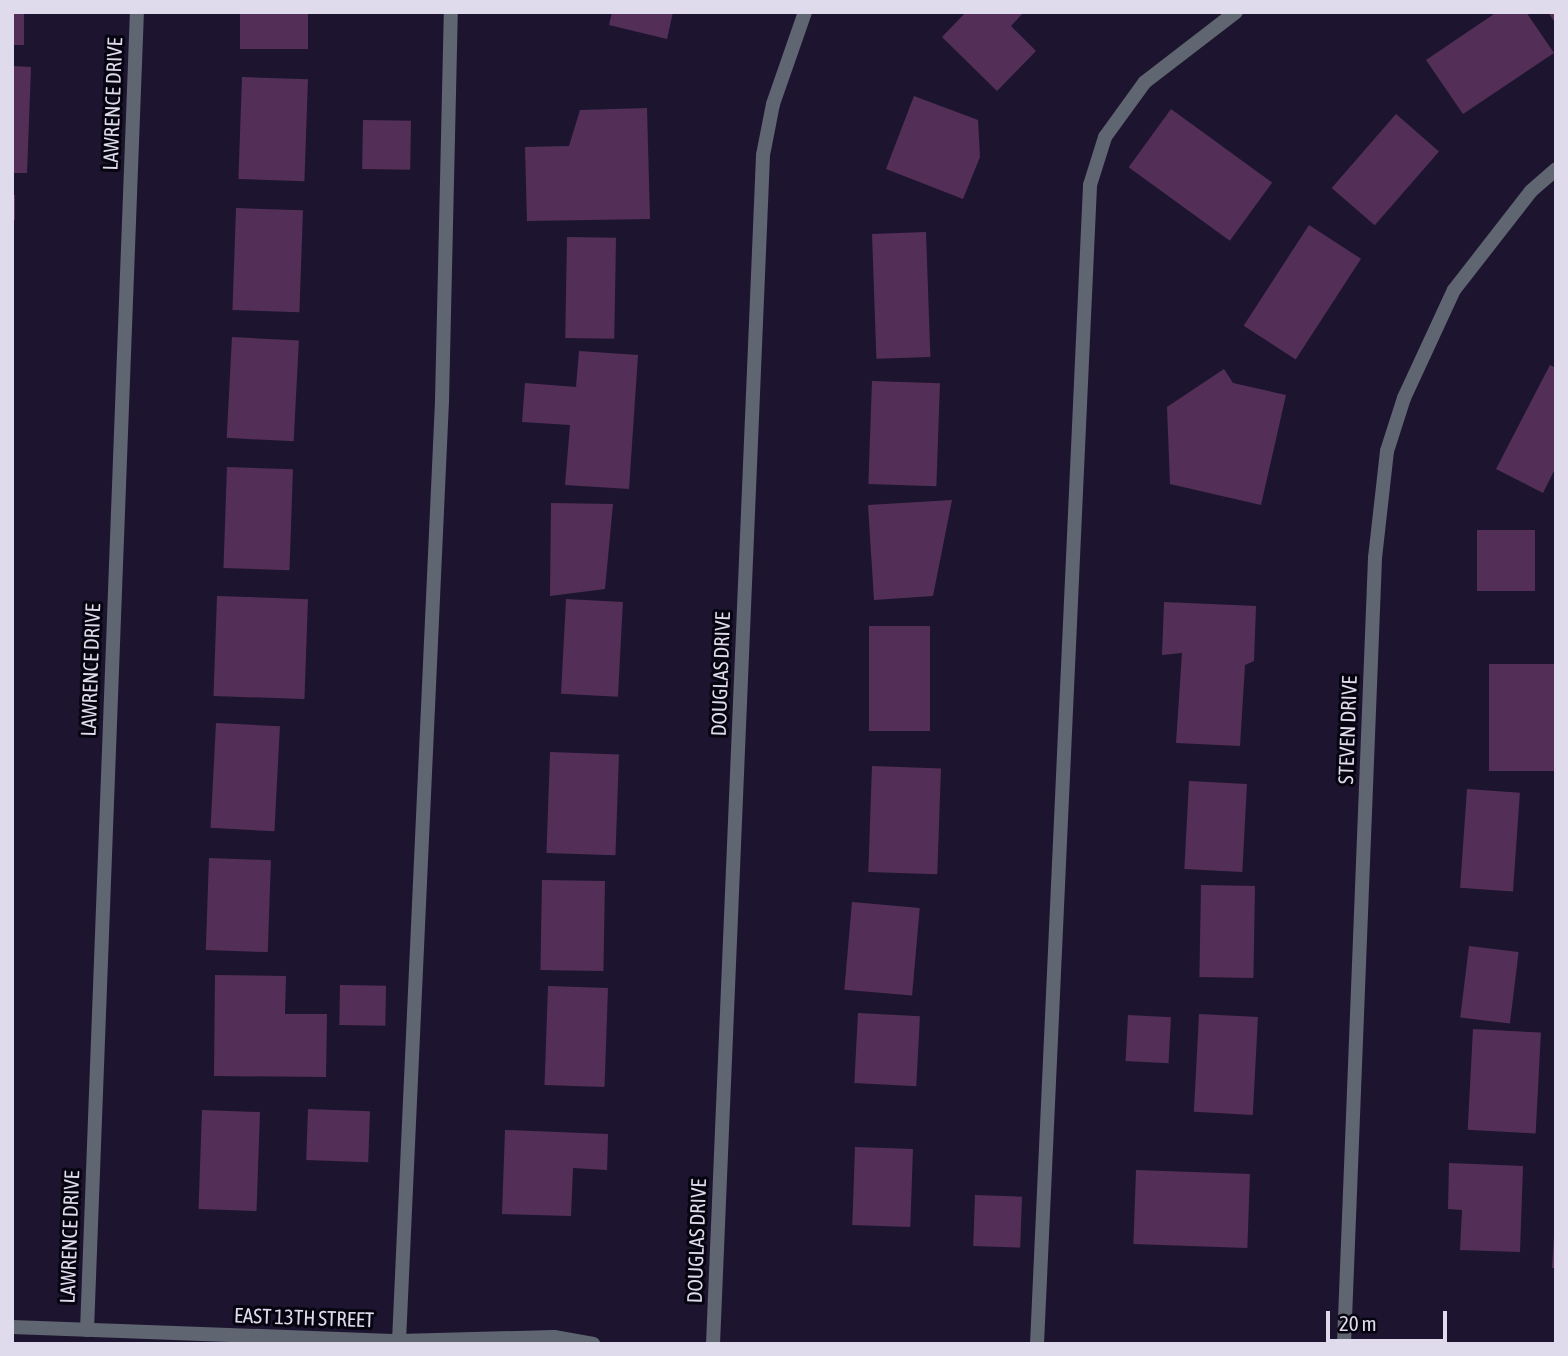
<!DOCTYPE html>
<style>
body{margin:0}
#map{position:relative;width:1568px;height:1356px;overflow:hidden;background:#1d152f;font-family:"Asap Condensed",sans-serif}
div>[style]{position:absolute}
.building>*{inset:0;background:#532f57;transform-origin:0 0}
.service>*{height:14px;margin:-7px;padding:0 7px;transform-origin:7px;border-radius:7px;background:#606572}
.minor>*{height:14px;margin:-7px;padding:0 7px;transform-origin:7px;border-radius:7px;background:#606572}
.tertiary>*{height:14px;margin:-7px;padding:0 7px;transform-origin:7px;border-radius:7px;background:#606572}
span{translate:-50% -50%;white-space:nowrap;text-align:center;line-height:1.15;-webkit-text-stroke:6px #06040e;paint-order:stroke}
.street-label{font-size:21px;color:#dfdbed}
.frame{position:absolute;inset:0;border:14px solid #dfdbed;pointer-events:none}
.scale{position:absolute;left:1326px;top:1311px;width:121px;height:32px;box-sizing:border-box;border:4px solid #dfdbed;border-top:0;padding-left:9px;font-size:21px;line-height:24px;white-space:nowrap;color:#dfdbed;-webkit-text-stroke:5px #06040e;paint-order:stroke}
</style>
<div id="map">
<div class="building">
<i style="left:12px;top:12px;width:12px;height:33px"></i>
<i style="left:240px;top:12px;width:68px;height:37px"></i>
<i style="clip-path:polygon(612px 12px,673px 12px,667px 39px,609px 25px)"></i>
<i style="clip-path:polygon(966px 12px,1024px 12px,1011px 26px,1036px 51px,997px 91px,942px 37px)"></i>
<i style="clip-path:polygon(1497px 12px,1526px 12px,1554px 53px,1463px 114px,1426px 60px)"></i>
<i style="clip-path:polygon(1548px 12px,1556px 12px,1556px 24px)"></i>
<i style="clip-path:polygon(12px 66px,31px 67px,27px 173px,12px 173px)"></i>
<i style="left:242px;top:77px;width:66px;height:102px;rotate:2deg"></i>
<i style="clip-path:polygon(914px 96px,978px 120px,980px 157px,963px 199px,886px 169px)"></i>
<i style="clip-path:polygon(647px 108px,650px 219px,527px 221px,525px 147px,569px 146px,580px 110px)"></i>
<i style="left:1171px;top:109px;width:125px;height:72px;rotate:36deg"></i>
<i style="left:1396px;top:114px;width:57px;height:98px;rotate:41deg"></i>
<i style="left:363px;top:120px;width:48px;height:49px;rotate:1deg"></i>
<i style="left:12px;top:195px;width:3px;height:25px"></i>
<i style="left:236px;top:208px;width:67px;height:102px;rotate:2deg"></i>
<i style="left:1309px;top:225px;width:62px;height:120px;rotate:33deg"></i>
<i style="left:926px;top:232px;width:125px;height:54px;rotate:88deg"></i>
<i style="left:567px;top:237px;width:49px;height:101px;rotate:1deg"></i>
<i style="left:232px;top:337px;width:67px;height:101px;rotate:3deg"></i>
<i style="clip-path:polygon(579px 351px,638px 355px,629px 489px,565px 485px,570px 425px,522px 422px,525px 383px,576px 387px)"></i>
<i style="clip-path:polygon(1550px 365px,1556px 368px,1556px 467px,1543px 493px,1496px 469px)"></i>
<i style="clip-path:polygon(1224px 369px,1233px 383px,1286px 395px,1261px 505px,1170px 484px,1167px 407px)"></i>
<i style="left:872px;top:381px;width:68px;height:103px;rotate:2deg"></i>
<i style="left:227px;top:467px;width:66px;height:101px;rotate:2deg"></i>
<i style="clip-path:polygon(952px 500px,933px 596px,874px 600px,868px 505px)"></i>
<i style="clip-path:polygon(551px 503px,613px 504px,605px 589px,550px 596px)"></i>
<i style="left:1477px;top:530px;width:58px;height:61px"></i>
<i style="left:217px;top:596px;width:91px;height:100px;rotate:2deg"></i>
<i style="left:566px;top:599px;width:57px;height:95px;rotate:3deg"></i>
<i style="clip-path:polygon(1164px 602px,1256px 606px,1254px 661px,1245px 665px,1240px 746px,1176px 743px,1182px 653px,1162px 655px)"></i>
<i style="left:869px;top:626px;width:61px;height:105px"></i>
<i style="left:1556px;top:664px;width:107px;height:67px;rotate:90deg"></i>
<i style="left:216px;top:723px;width:64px;height:105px;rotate:3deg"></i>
<i style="left:550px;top:752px;width:69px;height:101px;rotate:2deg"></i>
<i style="left:872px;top:766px;width:69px;height:106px;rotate:2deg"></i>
<i style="left:1189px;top:781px;width:58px;height:88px;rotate:3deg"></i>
<i style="left:1467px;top:789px;width:53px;height:99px;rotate:4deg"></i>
<i style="left:209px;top:858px;width:62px;height:92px;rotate:2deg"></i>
<i style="left:542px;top:880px;width:63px;height:90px;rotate:1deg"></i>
<i style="left:1201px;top:885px;width:54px;height:92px;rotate:1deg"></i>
<i style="left:852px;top:902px;width:68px;height:88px;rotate:5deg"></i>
<i style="left:1469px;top:946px;width:50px;height:72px;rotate:7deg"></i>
<i style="clip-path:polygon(215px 975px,286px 976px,285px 1014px,327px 1014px,326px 1077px,214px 1076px)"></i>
<i style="left:340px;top:985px;width:46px;height:40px;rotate:1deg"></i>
<i style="left:548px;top:986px;width:60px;height:99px;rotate:2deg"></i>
<i style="left:858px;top:1013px;width:62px;height:70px;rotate:3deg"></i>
<i style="left:1199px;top:1014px;width:59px;height:98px;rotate:3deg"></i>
<i style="left:1128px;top:1015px;width:43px;height:46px;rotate:3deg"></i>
<i style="left:1473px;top:1029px;width:68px;height:101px;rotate:3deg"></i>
<i style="left:308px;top:1109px;width:62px;height:51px;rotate:2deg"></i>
<i style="left:202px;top:1110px;width:58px;height:99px;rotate:2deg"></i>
<i style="clip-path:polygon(505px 1130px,608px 1134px,607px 1170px,573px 1168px,571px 1216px,502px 1214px)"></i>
<i style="left:855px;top:1147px;width:58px;height:78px;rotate:2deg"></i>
<i style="clip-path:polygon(1449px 1163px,1523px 1166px,1520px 1252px,1460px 1250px,1462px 1210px,1448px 1209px)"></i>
<i style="left:1136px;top:1170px;width:114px;height:74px;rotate:2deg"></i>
<i style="left:975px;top:1195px;width:47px;height:51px;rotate:2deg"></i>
<i style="clip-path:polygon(1554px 1236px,1556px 1236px,1556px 1268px,1552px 1268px)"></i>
</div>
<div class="service">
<i style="left:399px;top:1341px;width:941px;rotate:-87.38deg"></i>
<i style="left:442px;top:401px;width:389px;rotate:-88.7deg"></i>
<i style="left:1037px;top:1344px;width:1160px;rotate:-87.38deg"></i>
<i style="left:1090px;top:185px;width:50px;rotate:-72.6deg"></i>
<i style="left:1105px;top:137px;width:68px;rotate:-54deg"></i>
<i style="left:1145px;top:82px;width:115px;rotate:-37.6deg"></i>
</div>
<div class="minor">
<i style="left:87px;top:1330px;width:1319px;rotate:-87.83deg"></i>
<i style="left:713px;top:1344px;width:1190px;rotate:-87.59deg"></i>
<i style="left:763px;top:155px;width:52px;rotate:-78.9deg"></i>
<i style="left:773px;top:104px;width:97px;rotate:-70.8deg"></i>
<i style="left:1344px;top:1344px;width:787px;rotate:-87.74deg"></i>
<i style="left:1375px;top:558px;width:108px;rotate:-83.6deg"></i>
<i style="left:1387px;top:451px;width:56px;rotate:-72.2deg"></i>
<i style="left:1404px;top:398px;width:119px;rotate:-65.2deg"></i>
<i style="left:1454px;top:290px;width:125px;rotate:-52.1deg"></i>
<i style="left:1531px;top:191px;width:33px;rotate:-41deg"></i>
</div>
<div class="tertiary">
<i style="left:12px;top:1327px;width:387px;rotate:2.1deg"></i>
<i style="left:399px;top:1341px;width:155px;rotate:-1.5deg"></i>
<i style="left:554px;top:1337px;width:40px;rotate:10deg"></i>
</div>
<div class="street-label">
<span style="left:112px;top:104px;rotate:-88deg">LAWRENCE DRIVE</span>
<span style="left:90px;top:670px;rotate:-88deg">LAWRENCE DRIVE</span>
<span style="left:720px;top:674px;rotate:-88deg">DOUGLAS DRIVE</span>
<span style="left:1347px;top:730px;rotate:-88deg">STEVEN DRIVE</span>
<span style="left:69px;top:1237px;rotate:-88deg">LAWRENCE DRIVE</span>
<span style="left:696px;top:1241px;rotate:-88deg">DOUGLAS DRIVE</span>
<span style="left:304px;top:1317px;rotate:2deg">EAST 13TH STREET</span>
</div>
<div class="frame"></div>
<div class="scale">20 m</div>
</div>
